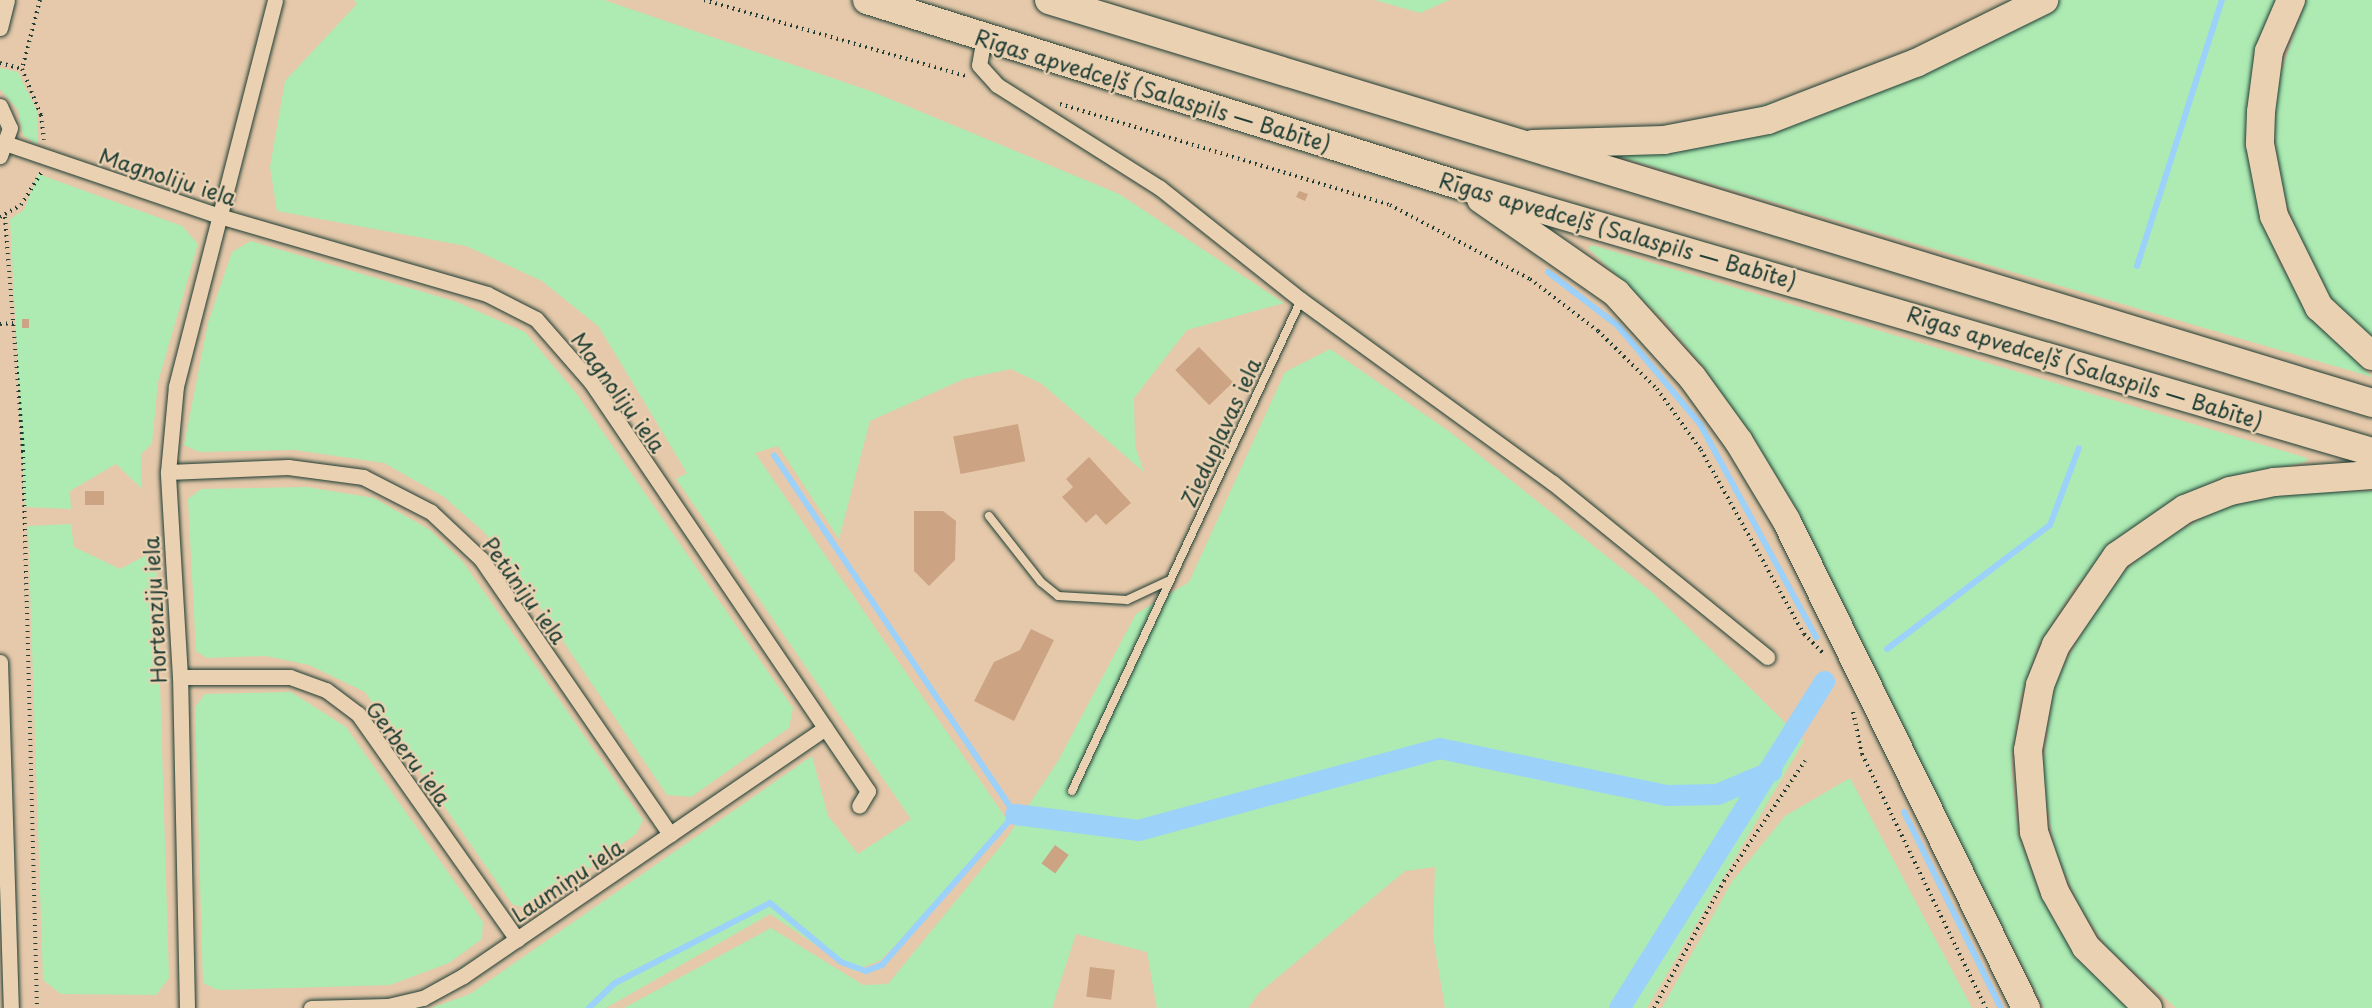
<!DOCTYPE html>
<meta charset="utf-8">
<style>
body{margin:0}
#map{position:relative;width:2372px;height:1008px;overflow:hidden;background:#e6c9aa;font-family:"Playpen Sans",sans-serif}
div>[style]{position:absolute}
.green>*{inset:0;background:#adebb3}
.stream>*{height:6px;margin:-3px;padding:0 3px;transform-origin:3px;border-radius:3px;background:#9cd1fa}
.canal>*{height:21px;margin:-10.5px;padding:0 10.5px;transform-origin:10.5px;border-radius:10.5px;background:#9cd1fa}
.building>*{inset:0;background:#cca383;transform-origin:0 0}
.path>*{height:4px;margin-top:-2px;transform-origin:0;background:repeating-linear-gradient(90deg,#1f3d34 0 1.5px,transparent 0 6px)}
.roads{filter:drop-shadow(0 0 2px #1f3d34) drop-shadow(0 0 2px #1f3d34)}
.lane>*{height:8px;margin:-4px;padding:0 4px;transform-origin:4px;border-radius:4px;background:#ead1b2}
.street>*{height:15px;margin:-7.5px;padding:0 7.5px;transform-origin:7.5px;border-radius:7.5px;background:#ead1b2}
.highway>*{height:28px;margin:-14px;padding:0 14px;transform-origin:14px;border-radius:14px;background:#ead1b2}
span{translate:-50% -50%;white-space:nowrap;text-align:center;line-height:1.15;-webkit-text-stroke:4.5px #ead1b2;paint-order:stroke}
.street-label{font-size:21px;color:#1f3d34}
</style>
<div id="map">
<div class="green">
<i style="clip-path:polygon(354px 0,604px 0,873px 92px,1119px 194px,1284px 303px,1187px 330px,1134px 398px,1135px 446px,1144px 472px,1042px 384px,1011px 369px,964px 379px,870px 421px,839px 539px,778px 446px,755px 453px,1010px 824px,881px 960px,854px 971px,770px 914px,606px 1008px,431px 1008px,470px 994px,812px 756px,828px 816px,858px 854px,911px 819px,676px 479px,687px 473px,599px 327px,542px 281px,466px 246px,277px 211px,270px 167px,285px 81px,357px 4px)"></i>
<i style="clip-path:polygon(1375px 0,1449px 0,1420px 13px)"></i>
<i style="clip-path:polygon(2059px 0,2277px 0,2256px 196px,2277px 259px,2311px 315px,2372px 377px,1606px 153px,1981px 39px)"></i>
<i style="clip-path:polygon(2306px 0,2372px 0,2372px 341px,2330px 299px,2300px 243px,2281px 185px,2273px 124px,2279px 78px)"></i>
<i style="clip-path:polygon(0 68px,18px 72px,37px 111px,38px 145px,23px 135px,18px 110px,0 89px)"></i>
<i style="clip-path:polygon(38px 174px,182px 226px,198px 244px,158px 382px,152px 444px,141px 454px,141px 488px,116px 464px,70px 491px,71px 509px,25px 507px,10px 219px,24px 210px)"></i>
<i style="clip-path:polygon(251px 241px,457px 302px,525px 332px,576px 393px,793px 708px,789px 728px,691px 797px,667px 795px,517px 573px,484px 532px,444px 497px,384px 463px,295px 450px,199px 452px,184px 445px,208px 323px,232px 252px)"></i>
<i style="clip-path:polygon(1592px 245px,2307px 458px,2306px 462px,2214px 481px,2126px 534px,2075px 587px,2038px 646px,2020px 699px,2011px 764px,2018px 834px,2039px 893px,2070px 947px,2128px 1008px,2044px 1008px,1769px 466px,1703px 366px,1666px 322px,1588px 248px)"></i>
<i style="clip-path:polygon(1330px 349px,1450px 432px,1653px 593px,1804px 741px,1647px 1008px,1445px 1008px,1433px 936px,1435px 867px,1405px 871px,1259px 993px,1248px 1008px,1157px 1008px,1147px 952px,1076px 934px,1052px 1008px,624px 1008px,771px 928px,863px 985px,888px 984px,1004px 842px,1058px 761px,1136px 614px,1189px 582px,1285px 372px)"></i>
<i style="clip-path:polygon(307px 487px,374px 498px,430px 530px,463px 562px,643px 820px,636px 834px,531px 910px,512px 904px,365px 692px,309px 665px,266px 656px,207px 658px,196px 651px,188px 499px,201px 489px)"></i>
<i style="clip-path:polygon(2372px 491px,2372px 1008px,2176px 1008px,2108px 949px,2079px 905px,2055px 851px,2042px 774px,2054px 684px,2106px 588px,2156px 543px,2233px 502px,2299px 492px)"></i>
<i style="clip-path:polygon(71px 524px,74px 547px,120px 569px,156px 550px,169px 978px,156px 995px,61px 994px,43px 980px,28px 526px)"></i>
<i style="clip-path:polygon(291px 692px,346px 727px,483px 922px,482px 939px,449px 963px,390px 985px,218px 990px,203px 983px,195px 707px,205px 694px)"></i>
<i style="clip-path:polygon(1850px 778px,1972px 1008px,1662px 1008px,1731px 883px,1785px 816px)"></i>
</div>
<div class="stream">
<i style="left:2137px;top:266px;width:279px;rotate:-72.3deg"></i>
<i style="left:1548px;top:272px;width:88px;rotate:37.6deg"></i>
<i style="left:1618px;top:326px;width:128px;rotate:50.1deg"></i>
<i style="left:1700px;top:424px;width:243px;rotate:61.4deg"></i>
<i style="left:1887px;top:649px;width:205px;rotate:-37.3deg"></i>
<i style="left:2050px;top:525px;width:82px;rotate:-69.4deg"></i>
<i style="left:1904px;top:812px;width:219px;rotate:63.7deg"></i>
<i style="left:589px;top:1008px;width:36px;rotate:-44deg"></i>
<i style="left:615px;top:983px;width:174px;rotate:-27.3deg"></i>
<i style="left:770px;top:903px;width:92px;rotate:39.7deg"></i>
<i style="left:841px;top:962px;width:27px;rotate:20deg"></i>
<i style="left:866px;top:971px;width:17px;rotate:-21deg"></i>
<i style="left:882px;top:965px;width:201px;rotate:-48.6deg"></i>
<i style="left:1015px;top:814px;width:432px;rotate:-123.9deg"></i>
</div>
<div class="canal">
<i style="left:1015px;top:814px;width:124px;rotate:7.4deg"></i>
<i style="left:1138px;top:830px;width:312px;rotate:-15.2deg"></i>
<i style="left:1439px;top:748px;width:232px;rotate:11.7deg"></i>
<i style="left:1666px;top:795px;width:51px;rotate:-1.1deg"></i>
<i style="left:1717px;top:794px;width:59px;rotate:-23.1deg"></i>
<i style="left:1619px;top:1008px;width:386px;rotate:-57.9deg"></i>
</div>
<div class="building">
<i style="clip-path:polygon(1299px 191px,1308px 194px,1305px 201px,1296px 197px)"></i>
<i style="left:29px;top:319px;width:9px;height:7px;rotate:90deg"></i>
<i style="left:1199px;top:347px;width:49px;height:33px;rotate:46deg"></i>
<i style="left:1018px;top:424px;width:38px;height:66px;rotate:79deg"></i>
<i style="clip-path:polygon(1089px 457px,1131px 503px,1106px 525px,1096px 514px,1086px 523px,1062px 497px,1073px 487px,1066px 479px)"></i>
<i style="left:104px;top:491px;width:14px;height:19px;rotate:90deg"></i>
<i style="clip-path:polygon(914px 511px,943px 511px,956px 521px,955px 560px,929px 586px,914px 571px)"></i>
<i style="clip-path:polygon(1031px 629px,1054px 640px,1014px 721px,974px 701px,994px 662px,1020px 650px)"></i>
<i style="left:1055px;top:845px;width:17px;height:23px;rotate:36deg"></i>
<i style="left:1090px;top:967px;width:25px;height:30px;rotate:7deg"></i>
</div>
<div class="path">
<i style="left:40px;top:0;width:71px;rotate:104.6deg"></i>
<i style="left:22px;top:69px;width:50px;rotate:67.6deg"></i>
<i style="left:41px;top:115px;width:25px;rotate:83deg"></i>
<i style="left:704px;top:0;width:273px;rotate:16.2deg"></i>
<i style="left:0;top:63px;width:23px;rotate:15deg"></i>
<i style="left:1060px;top:104px;width:345px;rotate:17deg"></i>
<i style="left:1390px;top:205px;width:158px;rotate:27.9deg"></i>
<i style="left:1530px;top:279px;width:86px;rotate:37.4deg"></i>
<i style="left:1598px;top:331px;width:83px;rotate:44.5deg"></i>
<i style="left:1657px;top:389px;width:75px;rotate:54.2deg"></i>
<i style="left:1701px;top:450px;width:211px;rotate:60.8deg"></i>
<i style="left:1804px;top:634px;width:27px;rotate:45deg"></i>
<i style="left:0;top:217px;width:24px;rotate:-30deg"></i>
<i style="left:21px;top:205px;width:40px;rotate:-58deg"></i>
<i style="left:5px;top:217px;width:235px;rotate:85.6deg"></i>
<i style="left:23px;top:451px;width:557px;rotate:88.56deg"></i>
<i style="left:0;top:324px;width:14px;rotate:-4deg"></i>
<i style="left:1853px;top:712px;width:43px;rotate:77.9deg"></i>
<i style="left:1862px;top:754px;width:283px;rotate:64deg"></i>
<i style="left:1654px;top:1008px;width:145px;rotate:-61.1deg"></i>
<i style="left:1724px;top:881px;width:145px;rotate:-56deg"></i>
</div>
<div class="roads">
<div class="lane">
<i style="left:989px;top:516px;width:84px;rotate:51.8deg"></i>
<i style="left:1041px;top:582px;width:22px;rotate:39deg"></i>
<i style="left:1058px;top:596px;width:69px;rotate:3.3deg"></i>
<i style="left:1127px;top:600px;width:47px;rotate:-24.9deg"></i>
<i style="left:1072px;top:791px;width:542px;rotate:-65deg"></i>
</div>
<div class="street">
<i style="left:0;top:28px;width:29px;rotate:-76deg"></i>
<i style="left:984px;top:37px;width:28px;rotate:100deg"></i>
<i style="left:979px;top:65px;width:27px;rotate:48deg"></i>
<i style="left:997px;top:85px;width:193px;rotate:32.3deg"></i>
<i style="left:1160px;top:188px;width:180px;rotate:38.5deg"></i>
<i style="left:1301px;top:300px;width:311px;rotate:36deg"></i>
<i style="left:1553px;top:483px;width:276px;rotate:39.1deg"></i>
<i style="left:0;top:106px;width:24px;rotate:66deg"></i>
<i style="left:10px;top:128px;width:30px;rotate:110deg"></i>
<i style="left:8px;top:144px;width:223px;rotate:18.8deg"></i>
<i style="left:219px;top:216px;width:279px;rotate:16.2deg"></i>
<i style="left:487px;top:294px;width:55px;rotate:27deg"></i>
<i style="left:536px;top:319px;width:84px;rotate:48.9deg"></i>
<i style="left:591px;top:382px;width:494px;rotate:55.9deg"></i>
<i style="left:868px;top:791px;width:17px;rotate:121deg"></i>
<i style="left:168px;top:472px;width:120px;rotate:-2.4deg"></i>
<i style="left:288px;top:467px;width:76px;rotate:7.6deg"></i>
<i style="left:363px;top:477px;width:76px;rotate:27.2deg"></i>
<i style="left:431px;top:512px;width:69px;rotate:43.2deg"></i>
<i style="left:481px;top:559px;width:334px;rotate:55.5deg"></i>
<i style="left:0;top:662px;width:346px;rotate:88.2deg"></i>
<i style="left:180px;top:677px;width:110px"></i>
<i style="left:290px;top:677px;width:38px;rotate:20deg"></i>
<i style="left:326px;top:690px;width:40px;rotate:37deg"></i>
<i style="left:358px;top:714px;width:276px;rotate:54.8deg"></i>
<i style="left:187px;top:1008px;width:331px;rotate:-91.2deg"></i>
<i style="left:180px;top:677px;width:205px;rotate:-93.4deg"></i>
<i style="left:168px;top:472px;width:86px;rotate:-84.7deg"></i>
<i style="left:176px;top:386px;width:398px;rotate:-75.6deg"></i>
<i style="left:311px;top:1008px;width:77px;rotate:-1.5deg"></i>
<i style="left:388px;top:1006px;width:36px;rotate:-13deg"></i>
<i style="left:423px;top:998px;width:46px;rotate:-28.8deg"></i>
<i style="left:463px;top:976px;width:439px;rotate:-34.4deg"></i>
</div>
<div class="highway">
<i style="left:867px;top:0;width:623px;rotate:17.36deg"></i>
<i style="left:1462px;top:186px;width:948px;rotate:16.29deg"></i>
<i style="left:1049px;top:0;width:1383px;rotate:16.94deg"></i>
<i style="left:2291px;top:0;width:56px;rotate:113.3deg"></i>
<i style="left:2269px;top:51px;width:62px;rotate:97.5deg"></i>
<i style="left:2261px;top:112px;width:32px;rotate:92deg"></i>
<i style="left:2260px;top:144px;width:73px;rotate:79deg"></i>
<i style="left:2274px;top:216px;width:102px;rotate:63.7deg"></i>
<i style="left:2319px;top:307px;width:72px;rotate:42.8deg"></i>
<i style="left:1533px;top:144px;width:131px;rotate:-1.7deg"></i>
<i style="left:1664px;top:140px;width:106px;rotate:-10.9deg"></i>
<i style="left:1768px;top:120px;width:159px;rotate:-21.1deg"></i>
<i style="left:1916px;top:63px;width:143px;rotate:-26.2deg"></i>
<i style="left:1481px;top:199px;width:165px;rotate:34.8deg"></i>
<i style="left:1616px;top:293px;width:113px;rotate:47.9deg"></i>
<i style="left:1692px;top:377px;width:80px;rotate:54.1deg"></i>
<i style="left:1739px;top:442px;width:91px;rotate:58.9deg"></i>
<i style="left:1786px;top:520px;width:544px;rotate:63.81deg"></i>
<i style="left:2148px;top:1008px;width:87px;rotate:-135.5deg"></i>
<i style="left:2086px;top:947px;width:63px;rotate:-119.4deg"></i>
<i style="left:2055px;top:892px;width:64px;rotate:-109.3deg"></i>
<i style="left:2034px;top:832px;width:82px;rotate:-94.2deg"></i>
<i style="left:2028px;top:750px;width:66px;rotate:-79.5deg"></i>
<i style="left:2040px;top:685px;width:43px;rotate:-68.2deg"></i>
<i style="left:2056px;top:645px;width:108px;rotate:-55.6deg"></i>
<i style="left:2117px;top:556px;width:83px;rotate:-34.7deg"></i>
<i style="left:2185px;top:509px;width:48px;rotate:-21.8deg"></i>
<i style="left:2230px;top:491px;width:45px;rotate:-11.6deg"></i>
<i style="left:2274px;top:482px;width:98px;rotate:-4.1deg"></i>
</div>
</div>
<div class="street-label">
<span style="left:1153px;top:90px;rotate:17deg">Rīgas apvedceļš (Salaspils — Babīte)</span>
<span style="left:168px;top:176px;rotate:18deg">Magnoliju iela</span>
<span style="left:1618px;top:230px;rotate:16deg">Rīgas apvedceļš (Salaspils — Babīte)</span>
<span style="left:2085px;top:367px;rotate:17deg">Rīgas apvedceļš (Salaspils — Babīte)</span>
<span style="left:619px;top:392px;rotate:54deg">Magnoliju iela</span>
<span style="left:1220px;top:432px;rotate:-65deg">Ziedupļavas iela</span>
<span style="left:525px;top:590px;rotate:54deg">Petūniju iela</span>
<span style="left:154px;top:610px;rotate:-93deg">Hortenziju iela</span>
<span style="left:409px;top:753px;rotate:53deg">Gerberu iela</span>
<span style="left:567px;top:880px;rotate:-34deg">Laumiņu iela</span>
</div>
</div>
